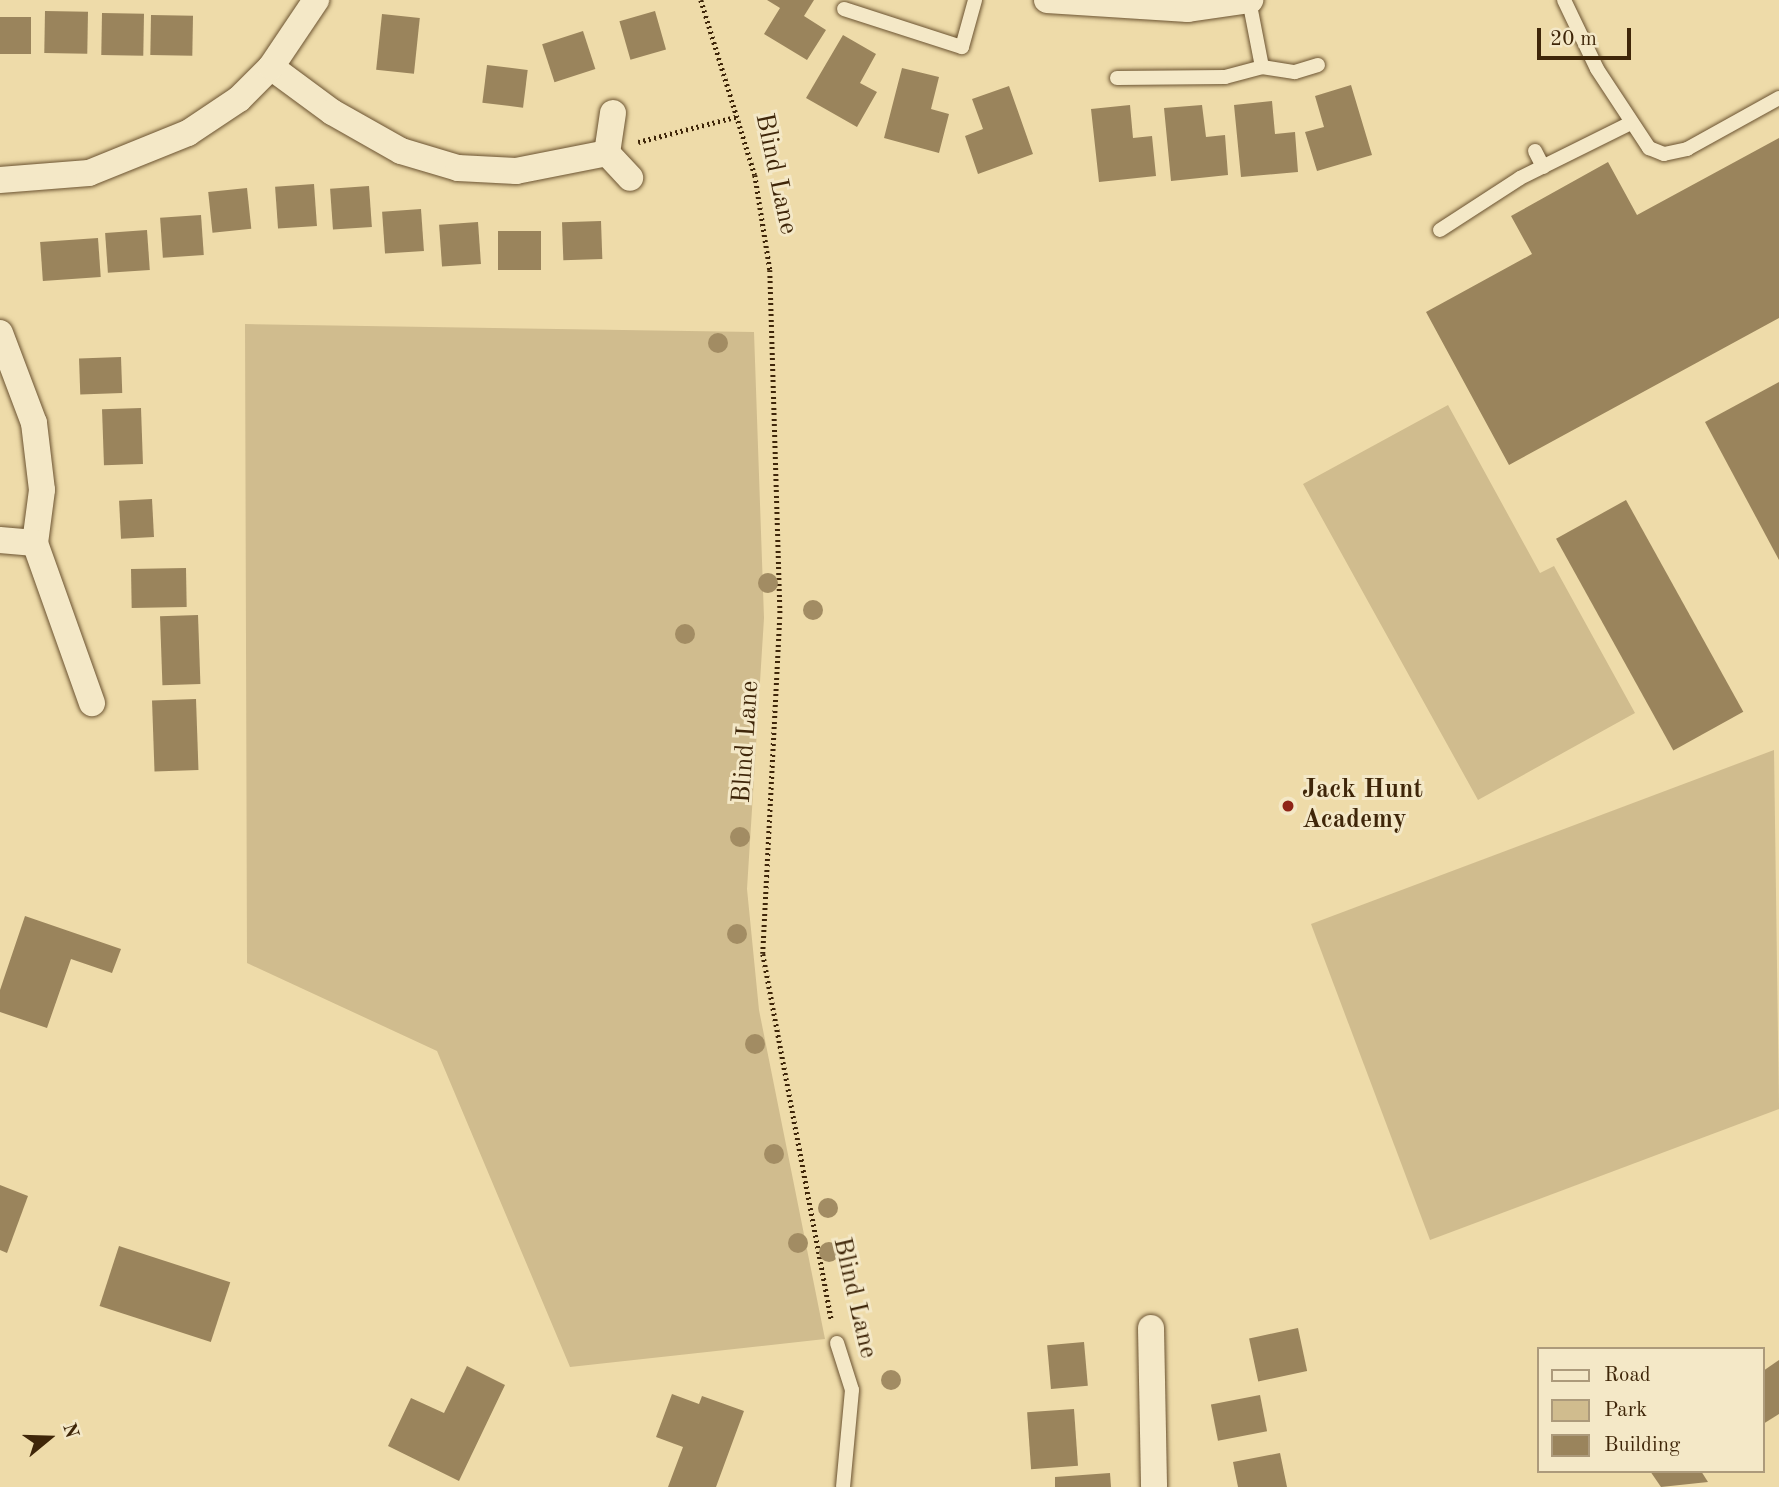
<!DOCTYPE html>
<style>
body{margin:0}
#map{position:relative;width:1779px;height:1487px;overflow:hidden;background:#eedba9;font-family:"Old Standard TT",serif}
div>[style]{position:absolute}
.green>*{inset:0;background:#d0bc8e}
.building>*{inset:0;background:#9a845c;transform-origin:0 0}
.path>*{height:4.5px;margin-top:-2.25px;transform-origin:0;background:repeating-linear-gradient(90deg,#3f2609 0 2px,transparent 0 5.5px)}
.roads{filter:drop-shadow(0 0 2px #6b5331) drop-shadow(0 0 2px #6b5331)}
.lane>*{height:14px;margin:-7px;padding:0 7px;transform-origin:7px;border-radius:7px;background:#f4e8c7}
.street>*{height:26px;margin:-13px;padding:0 13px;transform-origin:13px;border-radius:13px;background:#f4e8c7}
.trees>*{width:20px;height:20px;margin:-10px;border-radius:50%;background:#a28c63}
.dots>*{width:19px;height:19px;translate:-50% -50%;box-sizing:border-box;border:4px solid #f4e8c7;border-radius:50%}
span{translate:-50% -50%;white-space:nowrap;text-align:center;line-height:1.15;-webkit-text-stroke:6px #f4e8c7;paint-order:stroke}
.street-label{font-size:26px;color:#3f2609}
.poi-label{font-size:26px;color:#3f2609;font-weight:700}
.left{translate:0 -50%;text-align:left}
.legend{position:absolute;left:1537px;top:1347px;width:228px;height:126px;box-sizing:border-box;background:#f4e8c7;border:2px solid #ac9a7b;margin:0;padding:9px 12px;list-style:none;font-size:21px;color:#3f2609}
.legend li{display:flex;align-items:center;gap:14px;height:35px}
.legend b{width:35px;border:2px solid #ac9a7b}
.north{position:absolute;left:14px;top:1403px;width:70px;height:70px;-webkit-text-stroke:5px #f4e8c7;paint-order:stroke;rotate:71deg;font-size:19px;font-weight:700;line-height:28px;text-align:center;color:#3f2609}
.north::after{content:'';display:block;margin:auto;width:24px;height:32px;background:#3f2609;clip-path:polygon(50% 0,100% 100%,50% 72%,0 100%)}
.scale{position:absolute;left:1537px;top:28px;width:94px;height:32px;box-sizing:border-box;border:4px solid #3f2609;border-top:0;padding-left:9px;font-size:21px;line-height:24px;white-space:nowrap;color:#3f2609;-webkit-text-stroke:5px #f4e8c7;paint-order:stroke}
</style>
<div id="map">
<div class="green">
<i style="clip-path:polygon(245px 324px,754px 332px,764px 618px,747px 889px,759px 1010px,825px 1339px,570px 1367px,437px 1051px,247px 963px)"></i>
<i style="clip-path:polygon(1448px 405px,1540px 573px,1554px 566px,1635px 713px,1478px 800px,1303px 484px)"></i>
<i style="clip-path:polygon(1774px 750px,1779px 1109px,1430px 1240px,1311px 924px)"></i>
</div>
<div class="building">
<i style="clip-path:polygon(767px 0,814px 0,804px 16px,826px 30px,807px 60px,764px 34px,780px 8px)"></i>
<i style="left:45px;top:11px;width:43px;height:42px;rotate:1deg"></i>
<i style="left:655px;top:11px;width:40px;height:37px;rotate:74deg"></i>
<i style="left:102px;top:13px;width:42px;height:42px;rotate:1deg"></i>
<i style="left:382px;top:14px;width:38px;height:56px;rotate:6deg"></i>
<i style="left:151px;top:15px;width:42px;height:40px;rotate:1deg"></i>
<i style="left:0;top:17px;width:31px;height:37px"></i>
<i style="left:583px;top:31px;width:40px;height:43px;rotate:72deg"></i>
<i style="clip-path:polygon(843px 35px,876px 54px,860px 83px,877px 92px,857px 127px,806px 98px)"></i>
<i style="left:487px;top:65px;width:41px;height:38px;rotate:7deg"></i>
<i style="clip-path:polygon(902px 68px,939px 77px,931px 109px,949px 114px,939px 153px,884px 138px)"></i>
<i style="clip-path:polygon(1351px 85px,1372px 155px,1317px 171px,1305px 132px,1324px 127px,1315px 96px)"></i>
<i style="clip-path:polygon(1009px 86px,1033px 154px,978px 174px,965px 136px,983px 129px,972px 99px)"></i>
<i style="clip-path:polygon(1272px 101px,1275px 134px,1295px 132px,1298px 172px,1241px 177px,1234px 105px)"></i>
<i style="clip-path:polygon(1130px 105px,1133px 138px,1152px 136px,1156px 176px,1099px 182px,1091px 109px)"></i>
<i style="clip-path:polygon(1202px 105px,1206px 137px,1225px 135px,1228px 175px,1171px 181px,1164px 108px)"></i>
<i style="clip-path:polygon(1779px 138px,1779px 318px,1509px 465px,1426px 312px,1532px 254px,1511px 216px,1608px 162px,1637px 215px)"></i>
<i style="left:314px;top:184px;width:42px;height:39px;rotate:86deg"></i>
<i style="left:369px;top:186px;width:41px;height:39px;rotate:86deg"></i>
<i style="left:247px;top:188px;width:41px;height:39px;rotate:84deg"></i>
<i style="left:421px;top:209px;width:42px;height:39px;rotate:86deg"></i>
<i style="left:201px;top:215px;width:40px;height:41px;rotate:86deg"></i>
<i style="left:601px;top:221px;width:38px;height:39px;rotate:88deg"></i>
<i style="left:478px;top:222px;width:42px;height:39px;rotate:86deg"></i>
<i style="left:147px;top:230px;width:40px;height:42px;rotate:86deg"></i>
<i style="left:541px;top:231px;width:39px;height:43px;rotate:90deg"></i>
<i style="left:98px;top:238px;width:39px;height:58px;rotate:86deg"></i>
<i style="left:121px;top:357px;width:36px;height:42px;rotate:88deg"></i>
<i style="clip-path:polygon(1779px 382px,1779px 560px,1705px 422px)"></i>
<i style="left:141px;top:408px;width:56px;height:39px;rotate:88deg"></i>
<i style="left:152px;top:499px;width:38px;height:33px;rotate:87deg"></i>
<i style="left:1626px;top:500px;width:242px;height:80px;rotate:61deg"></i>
<i style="left:186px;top:568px;width:39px;height:55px;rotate:89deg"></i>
<i style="left:198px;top:615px;width:69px;height:38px;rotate:88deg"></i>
<i style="left:196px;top:699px;width:71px;height:44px;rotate:88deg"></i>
<i style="clip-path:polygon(25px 916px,121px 949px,112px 973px,71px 959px,47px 1028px,0 1012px,0 990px)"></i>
<i style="clip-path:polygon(0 1185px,28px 1196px,7px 1253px,0 1250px)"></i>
<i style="left:119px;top:1246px;width:117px;height:63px;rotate:18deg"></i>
<i style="left:1298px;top:1328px;width:44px;height:50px;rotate:78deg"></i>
<i style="left:1084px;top:1342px;width:44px;height:37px;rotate:85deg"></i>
<i style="clip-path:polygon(1779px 1360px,1779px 1414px,1763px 1424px,1763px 1371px)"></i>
<i style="clip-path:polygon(467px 1366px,505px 1385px,459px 1481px,388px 1446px,411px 1398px,444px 1413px)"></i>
<i style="clip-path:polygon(672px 1394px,699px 1404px,702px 1396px,744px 1411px,716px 1487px,668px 1487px,683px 1447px,656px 1437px)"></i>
<i style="left:1260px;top:1395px;width:37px;height:50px;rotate:79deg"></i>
<i style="left:1074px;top:1409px;width:57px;height:47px;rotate:86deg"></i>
<i style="clip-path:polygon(1280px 1453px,1287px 1487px,1238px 1487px,1233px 1462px)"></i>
<i style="clip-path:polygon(1650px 1471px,1701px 1471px,1708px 1482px,1661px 1487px)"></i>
<i style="clip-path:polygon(1110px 1473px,1111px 1487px,1055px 1487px,1055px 1477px)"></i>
</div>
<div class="path">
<i style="left:701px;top:0;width:183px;rotate:72.9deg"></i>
<i style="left:755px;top:175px;width:96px;rotate:81deg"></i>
<i style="left:770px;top:270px;width:347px;rotate:88.3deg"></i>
<i style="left:780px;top:617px;width:337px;rotate:92.9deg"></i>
<i style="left:763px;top:954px;width:373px;rotate:79.4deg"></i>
<i style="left:638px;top:142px;width:104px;rotate:-14.4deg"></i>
</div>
<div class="roads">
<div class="lane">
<i style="left:1249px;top:0;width:68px;rotate:79deg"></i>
<i style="left:1262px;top:67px;width:33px;rotate:9deg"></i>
<i style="left:1295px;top:72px;width:24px;rotate:-17deg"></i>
<i style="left:1564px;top:0;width:76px;rotate:64.4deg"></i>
<i style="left:1597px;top:69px;width:95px;rotate:56.6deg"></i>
<i style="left:1649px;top:148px;width:16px;rotate:22deg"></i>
<i style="left:1664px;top:154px;width:24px;rotate:-12deg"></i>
<i style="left:1687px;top:149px;width:105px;rotate:-29deg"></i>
<i style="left:844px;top:9px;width:124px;rotate:17.9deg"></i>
<i style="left:962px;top:47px;width:49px;rotate:-74.5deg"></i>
<i style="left:1117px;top:78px;width:108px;rotate:-0.5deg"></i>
<i style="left:1225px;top:77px;width:38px;rotate:-15deg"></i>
<i style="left:1535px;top:151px;width:18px;rotate:63deg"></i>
<i style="left:1440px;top:230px;width:95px;rotate:-33deg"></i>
<i style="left:1520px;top:178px;width:122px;rotate:-26.4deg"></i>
<i style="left:837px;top:1343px;width:49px;rotate:72.3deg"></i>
<i style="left:852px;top:1390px;width:97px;rotate:95.3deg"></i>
</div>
<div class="street">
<i style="left:1047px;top:0;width:141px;rotate:3.7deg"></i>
<i style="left:1188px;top:9px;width:63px;rotate:-8.3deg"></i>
<i style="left:271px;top:67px;width:76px;rotate:36.4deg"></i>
<i style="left:332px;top:112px;width:79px;rotate:29.5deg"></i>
<i style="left:401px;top:151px;width:59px;rotate:16.6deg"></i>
<i style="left:458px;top:168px;width:58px;rotate:3deg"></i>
<i style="left:516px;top:171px;width:93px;rotate:-11.2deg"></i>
<i style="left:613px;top:113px;width:40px;rotate:98.5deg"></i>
<i style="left:607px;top:153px;width:34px;rotate:47deg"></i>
<i style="left:0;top:180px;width:89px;rotate:-4.5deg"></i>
<i style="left:89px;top:173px;width:107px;rotate:-22deg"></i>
<i style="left:188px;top:133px;width:61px;rotate:-33.7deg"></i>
<i style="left:239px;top:99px;width:45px;rotate:-45deg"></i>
<i style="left:271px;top:67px;width:81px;rotate:-56.1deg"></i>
<i style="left:0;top:333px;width:96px;rotate:69.3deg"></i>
<i style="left:34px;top:423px;width:67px;rotate:83.2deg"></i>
<i style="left:42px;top:490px;width:53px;rotate:97.5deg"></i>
<i style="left:35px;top:543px;width:170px;rotate:70.4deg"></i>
<i style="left:0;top:540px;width:35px;rotate:5deg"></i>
<i style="left:1151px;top:1328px;width:159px;rotate:88.9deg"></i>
</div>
</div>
<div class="trees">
<i style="left:718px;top:343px"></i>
<i style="left:768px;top:583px"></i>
<i style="left:813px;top:610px"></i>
<i style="left:685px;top:634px"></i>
<i style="left:740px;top:837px"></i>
<i style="left:737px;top:934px"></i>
<i style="left:755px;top:1044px"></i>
<i style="left:774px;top:1154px"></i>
<i style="left:828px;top:1208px"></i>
<i style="left:798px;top:1243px"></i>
<i style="left:829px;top:1252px"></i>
<i style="left:891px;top:1380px"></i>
</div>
<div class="dots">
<i style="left:1288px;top:806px;background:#8f2418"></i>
</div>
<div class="street-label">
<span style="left:775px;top:174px;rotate:78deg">Blind Lane</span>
<span style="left:747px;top:742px;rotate:-86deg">Blind Lane</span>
<span style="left:854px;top:1298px;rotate:77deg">Blind Lane</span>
</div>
<div class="poi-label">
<span class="left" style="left:1302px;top:806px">Jack Hunt<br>Academy</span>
</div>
<ul class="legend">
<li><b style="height:9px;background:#f4e8c7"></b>Road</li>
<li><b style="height:19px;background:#d0bc8e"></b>Park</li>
<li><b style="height:19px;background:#9a845c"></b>Building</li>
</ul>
<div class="north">N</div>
<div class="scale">20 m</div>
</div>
